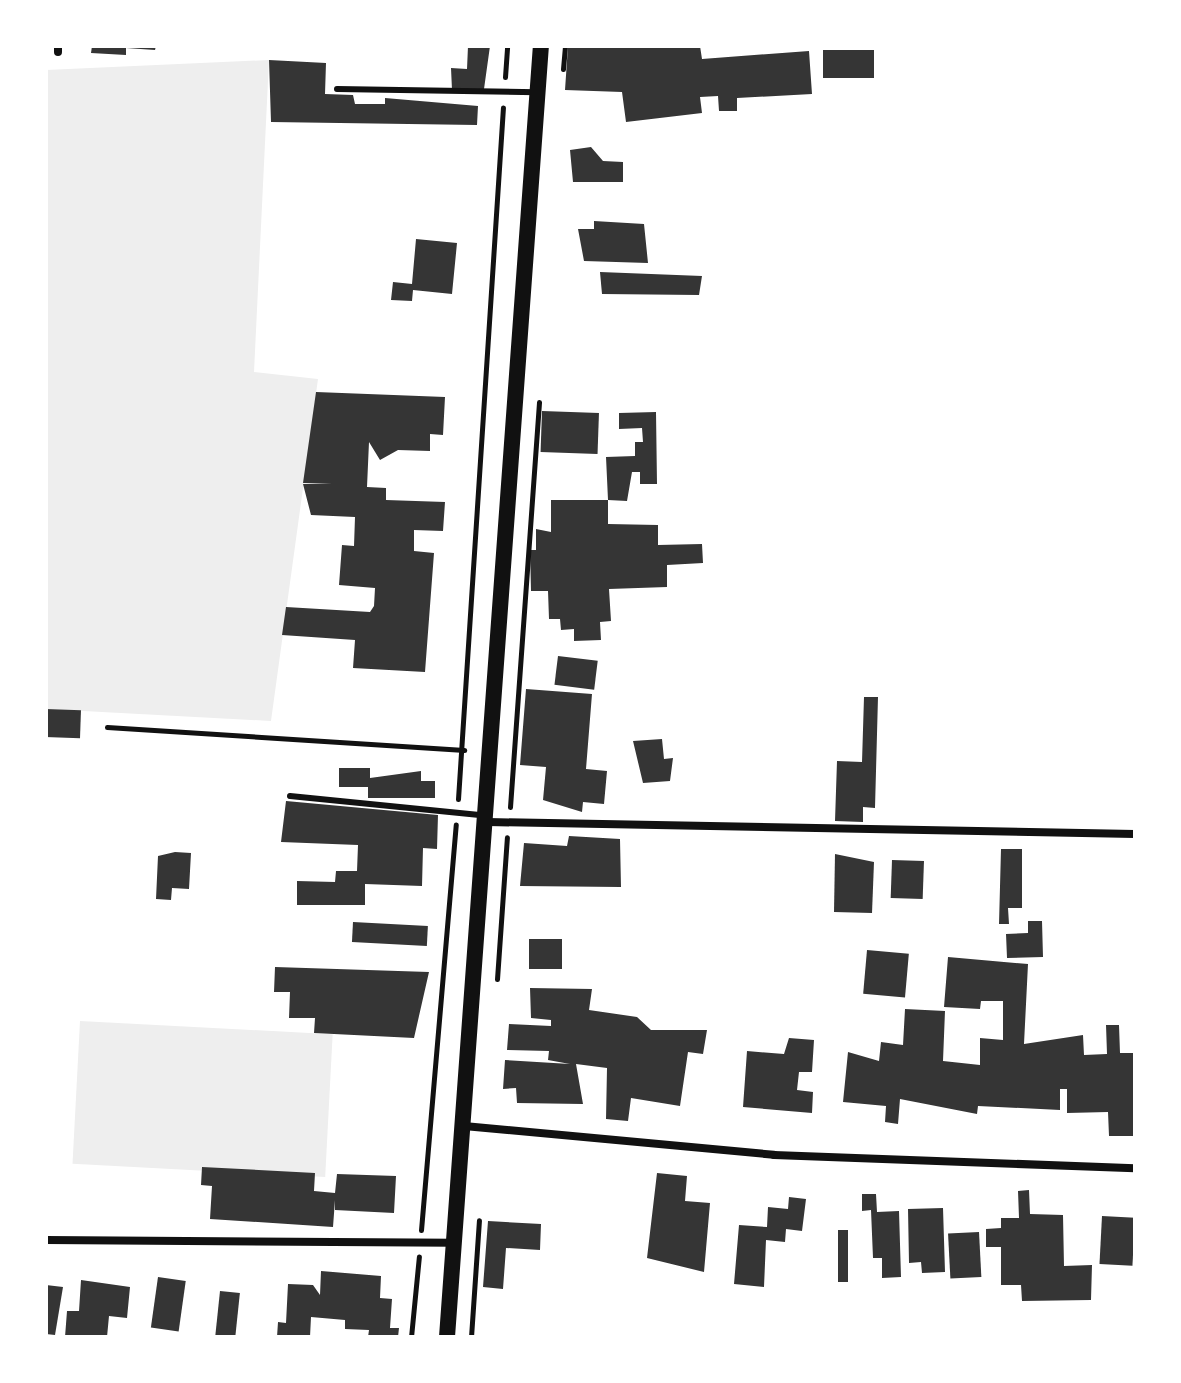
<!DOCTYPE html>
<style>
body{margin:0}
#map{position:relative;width:1181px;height:1383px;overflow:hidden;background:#fff;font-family:Poppins,sans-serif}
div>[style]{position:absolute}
.green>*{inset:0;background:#eee;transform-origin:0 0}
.building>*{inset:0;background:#353535;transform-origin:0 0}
.path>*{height:5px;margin:-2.5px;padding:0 2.5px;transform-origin:2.5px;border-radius:2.5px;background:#111}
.service>*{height:6px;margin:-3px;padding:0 3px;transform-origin:3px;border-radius:3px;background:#111}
.minor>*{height:8px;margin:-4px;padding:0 4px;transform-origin:4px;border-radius:4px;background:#111}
.secondary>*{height:16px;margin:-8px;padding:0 8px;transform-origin:8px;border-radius:8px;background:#111}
span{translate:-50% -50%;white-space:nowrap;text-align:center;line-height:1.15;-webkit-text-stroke:6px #fff;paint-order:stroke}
.frame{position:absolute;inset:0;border:48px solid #fff;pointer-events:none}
</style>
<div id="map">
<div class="green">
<i style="clip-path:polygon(269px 60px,254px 372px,318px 379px,271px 721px,46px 709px,46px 70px)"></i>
<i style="left:80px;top:1021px;width:253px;height:143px;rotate:3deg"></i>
</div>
<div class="building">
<i style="clip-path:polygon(92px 46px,126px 46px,126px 55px,91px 53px)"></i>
<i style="clip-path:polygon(126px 46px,156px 46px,155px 50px,126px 48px)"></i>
<i style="clip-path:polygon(468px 46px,490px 46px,484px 89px,452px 90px,451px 68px,467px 69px)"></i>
<i style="clip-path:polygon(568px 46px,700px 46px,702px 59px,809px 51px,812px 94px,737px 98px,737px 111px,719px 111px,718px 96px,700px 97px,702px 113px,626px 122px,622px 92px,565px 90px)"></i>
<i style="left:874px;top:50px;width:28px;height:51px;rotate:90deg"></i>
<i style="clip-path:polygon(269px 60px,326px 63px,325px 94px,353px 95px,355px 104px,385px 104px,385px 98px,478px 106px,477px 125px,271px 122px)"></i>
<i style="clip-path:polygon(591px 147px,603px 161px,623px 162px,623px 182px,573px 182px,570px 150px)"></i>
<i style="clip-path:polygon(594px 221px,644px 224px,648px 263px,584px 261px,578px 229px,594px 229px)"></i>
<i style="clip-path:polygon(416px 239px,457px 243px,452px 294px,413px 290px,412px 301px,391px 300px,393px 282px,412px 284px)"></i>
<i style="clip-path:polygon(600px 272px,702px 276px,699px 295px,602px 294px)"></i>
<i style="clip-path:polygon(316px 392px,445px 397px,443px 435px,430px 434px,430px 451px,398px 450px,380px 460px,369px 442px,367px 487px,386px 488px,386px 500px,445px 502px,443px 531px,414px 530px,414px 551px,434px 553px,425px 672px,353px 668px,355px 640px,282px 635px,286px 607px,370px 612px,374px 606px,375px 588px,339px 585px,342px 545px,354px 546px,355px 517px,311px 515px,303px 484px,332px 484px,303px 483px)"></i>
<i style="left:542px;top:411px;width:57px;height:41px;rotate:2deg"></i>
<i style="clip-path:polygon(656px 412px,657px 484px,640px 484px,640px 472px,632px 472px,627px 501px,608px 500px,606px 457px,635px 456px,635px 442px,643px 442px,642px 428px,619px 429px,619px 413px)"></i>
<i style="clip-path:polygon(551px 500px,608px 500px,608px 524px,658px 525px,658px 545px,702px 544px,703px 563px,667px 565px,667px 587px,609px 589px,611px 621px,600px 622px,601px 640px,574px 641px,574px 629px,561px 630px,560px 619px,549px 619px,548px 591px,531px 591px,530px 550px,536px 550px,536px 529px,551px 532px)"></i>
<i style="left:558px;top:656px;width:40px;height:29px;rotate:7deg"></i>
<i style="clip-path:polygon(526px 689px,592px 694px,586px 769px,607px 771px,604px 804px,583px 802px,582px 812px,543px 800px,546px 767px,520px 765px)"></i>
<i style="clip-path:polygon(864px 697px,878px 697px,875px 808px,863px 807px,863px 822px,835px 821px,837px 761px,862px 762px)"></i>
<i style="left:46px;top:709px;width:35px;height:28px;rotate:2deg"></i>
<i style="clip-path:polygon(662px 739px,664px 759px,673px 758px,670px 781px,643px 783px,633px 741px)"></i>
<i style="clip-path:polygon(339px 768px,370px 768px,370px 778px,421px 771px,421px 781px,435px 781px,435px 798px,368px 798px,368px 787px,339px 787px)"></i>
<i style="clip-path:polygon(286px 801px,438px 815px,437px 849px,423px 848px,422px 886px,365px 884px,365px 905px,297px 905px,297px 881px,335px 882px,336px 871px,357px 871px,358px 845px,281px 842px)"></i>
<i style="clip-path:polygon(569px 836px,620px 839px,621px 887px,520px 886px,524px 843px,567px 846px)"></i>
<i style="clip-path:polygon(1001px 849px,1022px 849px,1022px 908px,1008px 908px,1009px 924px,999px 924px)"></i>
<i style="clip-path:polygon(175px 852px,191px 853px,189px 889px,172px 888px,171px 900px,156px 899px,158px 856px)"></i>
<i style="clip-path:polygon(835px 854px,874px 862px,872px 913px,834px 912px)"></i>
<i style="left:892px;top:860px;width:32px;height:38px;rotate:2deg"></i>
<i style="clip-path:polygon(1028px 921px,1042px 921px,1043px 957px,1007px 958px,1006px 934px,1028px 933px)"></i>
<i style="left:353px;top:922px;width:75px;height:20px;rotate:3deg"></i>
<i style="left:529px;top:939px;width:33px;height:30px"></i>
<i style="left:867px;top:950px;width:42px;height:44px;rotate:5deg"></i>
<i style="clip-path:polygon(948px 957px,1028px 964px,1024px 1044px,1083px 1035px,1084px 1055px,1107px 1054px,1106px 1025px,1119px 1025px,1120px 1053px,1135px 1053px,1135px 1136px,1109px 1136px,1108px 1112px,1067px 1113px,1067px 1089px,1060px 1089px,1060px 1110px,978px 1106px,977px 1114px,900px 1099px,898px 1124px,885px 1122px,886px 1106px,843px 1102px,848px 1052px,879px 1061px,881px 1042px,903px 1045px,905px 1009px,945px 1011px,943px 1061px,980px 1065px,980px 1038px,1003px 1040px,1003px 1001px,981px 1001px,980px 1009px,944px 1007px)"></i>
<i style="clip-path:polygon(275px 967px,429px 972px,414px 1038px,314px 1033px,315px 1018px,289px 1018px,290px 992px,274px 992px)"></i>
<i style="clip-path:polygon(530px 988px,592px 989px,589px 1010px,637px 1017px,651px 1030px,707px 1030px,703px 1054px,688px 1052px,680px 1106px,631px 1098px,628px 1121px,606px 1119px,607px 1068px,576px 1064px,583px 1104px,517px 1103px,516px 1088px,503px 1089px,505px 1060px,570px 1064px,548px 1060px,549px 1051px,507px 1050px,509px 1024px,551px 1026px,551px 1020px,531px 1018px)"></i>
<i style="clip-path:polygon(789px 1038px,814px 1040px,812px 1072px,799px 1072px,797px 1090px,813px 1092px,812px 1113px,743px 1107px,747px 1051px,784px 1054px)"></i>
<i style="clip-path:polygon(202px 1167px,315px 1173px,314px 1191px,335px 1193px,337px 1174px,396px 1176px,394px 1213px,335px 1210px,335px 1200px,333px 1227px,210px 1219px,212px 1186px,201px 1185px)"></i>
<i style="clip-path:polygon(657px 1173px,687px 1176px,685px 1201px,710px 1203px,704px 1272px,647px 1258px)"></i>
<i style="clip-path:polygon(1029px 1190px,1030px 1214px,1063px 1215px,1064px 1266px,1092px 1265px,1091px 1300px,1022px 1301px,1021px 1285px,1001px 1285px,1001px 1247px,986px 1247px,986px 1229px,1001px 1228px,1001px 1218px,1019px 1218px,1018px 1191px)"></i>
<i style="clip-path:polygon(862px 1194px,876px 1194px,877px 1212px,899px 1211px,901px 1277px,882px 1278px,882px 1258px,873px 1258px,871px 1210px,862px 1211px)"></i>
<i style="clip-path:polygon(789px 1197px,806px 1199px,802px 1231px,786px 1229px,785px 1242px,766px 1240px,764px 1287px,734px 1284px,739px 1225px,767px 1227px,768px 1207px,788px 1209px)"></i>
<i style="clip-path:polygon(943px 1208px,945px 1272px,922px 1273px,921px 1262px,909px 1263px,908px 1209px)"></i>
<i style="left:1102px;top:1216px;width:33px;height:48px;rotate:3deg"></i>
<i style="clip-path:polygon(488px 1221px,541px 1224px,540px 1250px,506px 1248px,503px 1289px,483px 1287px)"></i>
<i style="left:838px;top:1230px;width:10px;height:52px"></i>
<i style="left:979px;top:1232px;width:45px;height:31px;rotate:87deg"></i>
<i style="clip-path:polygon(321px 1271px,381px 1276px,380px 1298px,392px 1299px,390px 1328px,399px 1328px,398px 1337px,368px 1337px,369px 1330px,345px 1329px,345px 1320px,311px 1317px,310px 1337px,277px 1337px,278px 1322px,286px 1323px,288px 1284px,313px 1285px,320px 1295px)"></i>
<i style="left:158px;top:1277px;width:28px;height:51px;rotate:8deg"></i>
<i style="clip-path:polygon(81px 1280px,130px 1287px,127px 1318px,109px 1316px,107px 1337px,65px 1337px,67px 1311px,79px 1311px)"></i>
<i style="clip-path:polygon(46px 1285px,63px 1287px,55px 1335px,46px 1334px)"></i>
<i style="left:220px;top:1291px;width:20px;height:46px;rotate:6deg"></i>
</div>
<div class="path">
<i style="left:563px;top:69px;width:23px;rotate:-85deg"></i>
<i style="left:505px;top:77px;width:31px;rotate:-86deg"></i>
<i style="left:107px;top:727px;width:358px;rotate:3.7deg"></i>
<i style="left:458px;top:799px;width:693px;rotate:-86.28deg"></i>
<i style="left:510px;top:807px;width:406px;rotate:-85.9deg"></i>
<i style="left:497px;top:979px;width:142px;rotate:-86deg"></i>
<i style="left:421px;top:1230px;width:407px;rotate:-85.1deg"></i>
<i style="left:411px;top:1337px;width:81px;rotate:-84.4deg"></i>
<i style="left:471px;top:1337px;width:117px;rotate:-86.1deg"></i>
</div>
<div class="service">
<i style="left:337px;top:89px;width:200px;rotate:0.9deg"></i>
<i style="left:290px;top:796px;width:193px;rotate:5.7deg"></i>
</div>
<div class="minor">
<i style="left:58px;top:52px;width:6px;rotate:-90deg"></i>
<i style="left:488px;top:822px;width:647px;rotate:1.06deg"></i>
<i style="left:464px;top:1126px;width:311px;rotate:5.3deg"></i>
<i style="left:774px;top:1155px;width:361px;rotate:2.1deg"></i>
<i style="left:46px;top:1240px;width:407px;rotate:0.4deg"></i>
</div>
<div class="secondary">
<i style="left:447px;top:1337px;width:1294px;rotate:-85.84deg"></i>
</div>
<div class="frame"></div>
</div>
